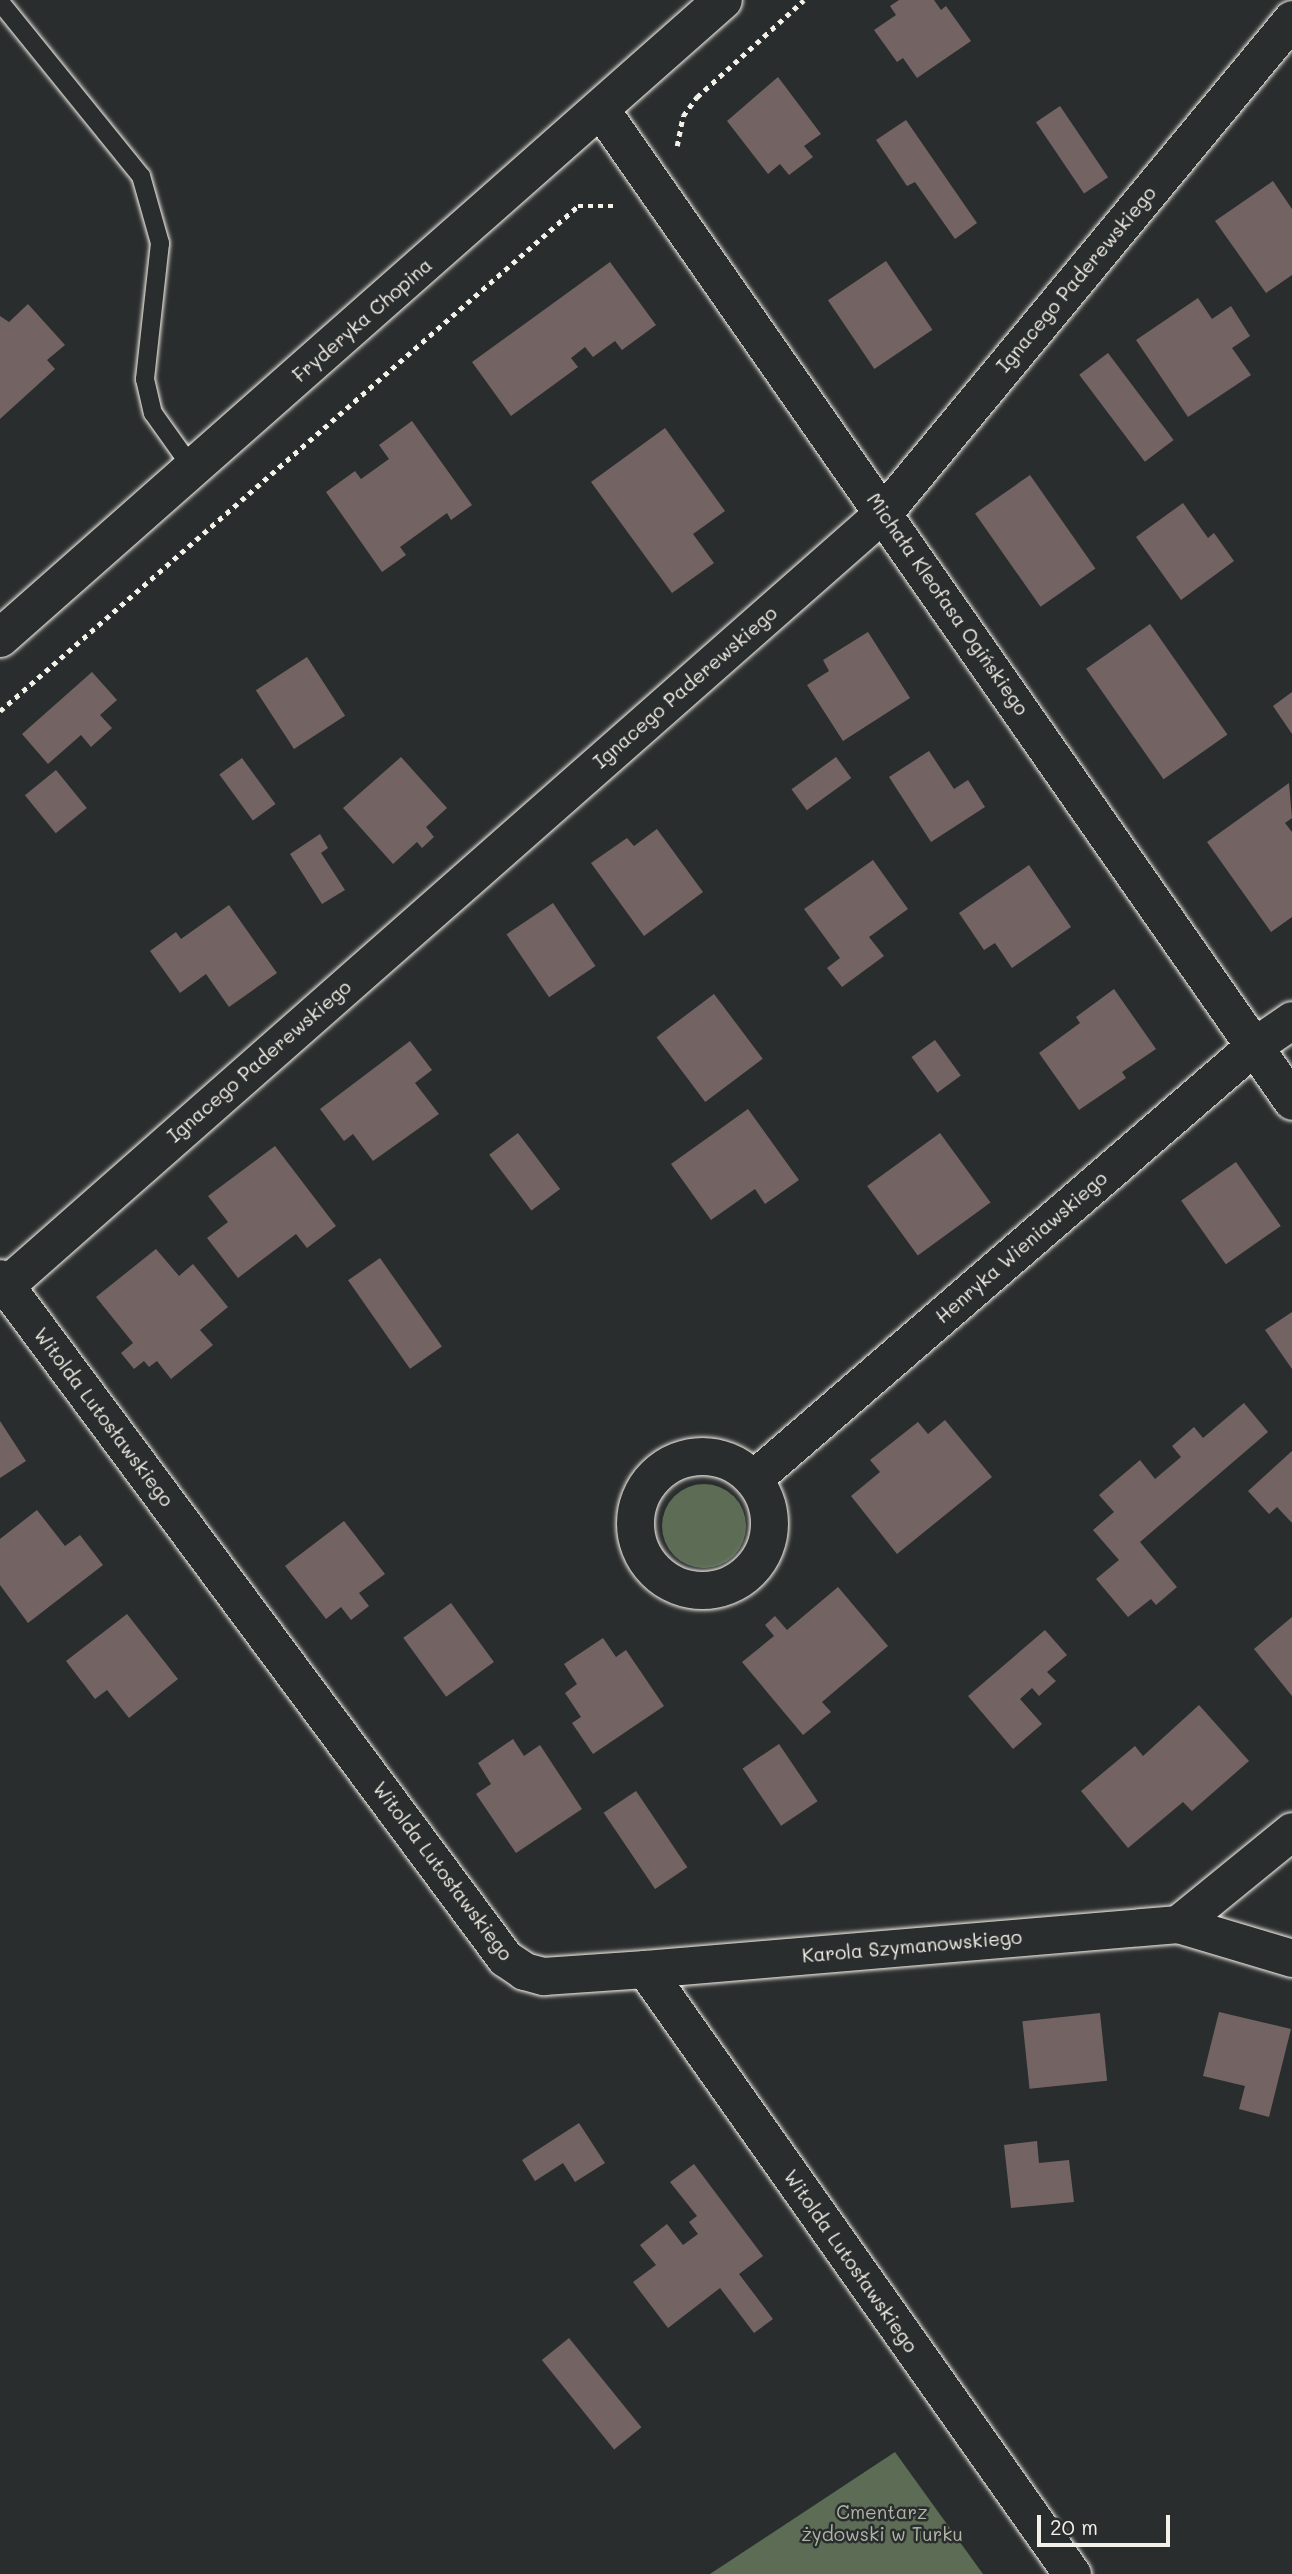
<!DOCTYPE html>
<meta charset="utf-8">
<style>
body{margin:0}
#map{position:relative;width:1292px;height:2574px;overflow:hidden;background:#2a2d2e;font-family:Mali,sans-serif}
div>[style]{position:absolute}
.green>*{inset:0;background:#5c6c55}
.round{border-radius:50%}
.building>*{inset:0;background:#736463;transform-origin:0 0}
.path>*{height:4.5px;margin-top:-2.25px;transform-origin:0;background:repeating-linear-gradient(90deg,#f4f1e8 0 5px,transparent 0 10px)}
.roads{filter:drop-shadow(0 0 2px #f4f1e8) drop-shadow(0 0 2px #f4f1e8)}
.service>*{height:18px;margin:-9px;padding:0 9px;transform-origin:9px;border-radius:9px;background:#2a2d2e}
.minor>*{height:37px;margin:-18.5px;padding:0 18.5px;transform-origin:18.5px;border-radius:18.5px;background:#2a2d2e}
.minor>.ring{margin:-18.5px;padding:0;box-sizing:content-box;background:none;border:37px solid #2a2d2e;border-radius:50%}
.tertiary>*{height:38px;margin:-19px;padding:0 19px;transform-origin:19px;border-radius:19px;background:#2a2d2e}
span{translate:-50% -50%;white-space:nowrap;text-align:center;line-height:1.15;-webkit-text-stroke:5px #2a2d2e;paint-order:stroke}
.street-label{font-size:19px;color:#f4f1e8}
.park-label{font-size:19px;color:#b0b5a6}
.scale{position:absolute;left:1037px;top:2515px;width:133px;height:32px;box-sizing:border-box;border:4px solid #f4f1e8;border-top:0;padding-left:9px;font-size:21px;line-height:24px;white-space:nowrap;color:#f4f1e8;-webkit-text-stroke:5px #2a2d2e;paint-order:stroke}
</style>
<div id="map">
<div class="green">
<i class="round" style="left:662px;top:1484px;width:84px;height:84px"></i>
<i style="clip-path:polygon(895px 2452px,983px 2574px,710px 2574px)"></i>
</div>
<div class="building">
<i style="clip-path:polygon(899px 0,934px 0,941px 10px,946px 6px,971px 41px,917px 78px,903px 58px,897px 62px,874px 30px,896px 15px,890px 6px)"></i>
<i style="clip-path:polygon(778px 77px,821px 134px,804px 146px,813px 157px,789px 175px,780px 164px,768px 174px,727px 121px)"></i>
<i style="left:1060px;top:106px;width:86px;height:29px;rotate:56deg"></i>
<i style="clip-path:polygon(906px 120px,977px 223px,955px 239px,915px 182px,907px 186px,876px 140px)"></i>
<i style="clip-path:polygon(1273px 181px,1292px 209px,1292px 275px,1266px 293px,1215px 221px)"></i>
<i style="left:886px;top:261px;width:83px;height:70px;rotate:56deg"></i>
<i style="clip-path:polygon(610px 262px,656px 325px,622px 350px,615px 341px,593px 357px,585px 347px,571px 358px,578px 367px,511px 416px,472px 362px)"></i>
<i style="clip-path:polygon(1198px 298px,1212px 319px,1231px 306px,1250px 336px,1232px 348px,1251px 375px,1188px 417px,1136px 340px)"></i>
<i style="clip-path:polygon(28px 304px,65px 345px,47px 360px,55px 369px,0 419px,0 316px,9px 322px)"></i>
<i style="left:1108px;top:353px;width:109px;height:36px;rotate:53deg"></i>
<i style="clip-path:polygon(412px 421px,472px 505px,451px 520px,447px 513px,400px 547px,406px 555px,382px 572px,326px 492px,355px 471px,361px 479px,389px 459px,379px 445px)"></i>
<i style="clip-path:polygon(665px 428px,725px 511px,693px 534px,714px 563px,672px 593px,591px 482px)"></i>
<i style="left:1030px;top:475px;width:114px;height:67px;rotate:55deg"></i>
<i style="clip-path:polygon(1183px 503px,1208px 538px,1214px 533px,1234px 561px,1181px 600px,1136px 537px)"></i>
<i style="left:1150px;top:624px;width:135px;height:78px;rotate:55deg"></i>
<i style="clip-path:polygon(868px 632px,910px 698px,843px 741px,807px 685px,829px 671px,823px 660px)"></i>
<i style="left:307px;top:657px;width:70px;height:61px;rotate:57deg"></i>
<i style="clip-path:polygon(92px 672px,117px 700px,100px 715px,112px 728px,91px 747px,81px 735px,48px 764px,22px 734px)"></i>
<i style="clip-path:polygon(1292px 692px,1292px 734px,1273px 706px)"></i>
<i style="clip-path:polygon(929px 751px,954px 789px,968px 780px,985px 807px,931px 842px,889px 777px)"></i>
<i style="clip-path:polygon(401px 757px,447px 808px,426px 827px,434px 837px,422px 848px,417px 842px,393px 864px,343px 808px)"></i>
<i style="left:836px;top:757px;width:26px;height:55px;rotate:54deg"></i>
<i style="left:242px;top:758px;width:57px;height:28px;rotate:54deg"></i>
<i style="left:56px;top:770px;width:49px;height:40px;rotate:51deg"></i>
<i style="clip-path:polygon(1289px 783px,1292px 818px,1285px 823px,1292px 832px,1292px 917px,1271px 932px,1207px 842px)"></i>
<i style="clip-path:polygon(657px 829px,703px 892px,644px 936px,591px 863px,627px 838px,634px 846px)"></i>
<i style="clip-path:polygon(320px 834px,328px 848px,321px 853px,345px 890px,322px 904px,290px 854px)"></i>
<i style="clip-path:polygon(873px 860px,908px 909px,869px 937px,884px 956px,842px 987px,827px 968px,840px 958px,804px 909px)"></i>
<i style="clip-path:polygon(1029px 865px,1071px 927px,1012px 968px,995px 943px,984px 950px,959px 913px)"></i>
<i style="left:553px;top:903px;width:76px;height:56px;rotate:56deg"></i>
<i style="clip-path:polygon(229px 905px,277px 973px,229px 1007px,206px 974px,180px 993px,150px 951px,176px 932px,181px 939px)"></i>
<i style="clip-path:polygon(1114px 989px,1156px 1049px,1122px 1072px,1126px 1078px,1079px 1110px,1039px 1053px,1080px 1023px,1076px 1017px)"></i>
<i style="left:714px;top:994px;width:81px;height:72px;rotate:53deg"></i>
<i style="left:935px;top:1040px;width:44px;height:29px;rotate:54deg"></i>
<i style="clip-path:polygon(410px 1041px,432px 1070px,415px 1083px,439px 1114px,373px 1161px,353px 1134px,344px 1141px,320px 1109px)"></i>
<i style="clip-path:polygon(748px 1109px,799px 1180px,765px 1204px,755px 1189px,711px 1220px,671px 1164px)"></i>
<i style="left:518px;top:1133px;width:70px;height:36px;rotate:53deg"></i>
<i style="left:940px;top:1133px;width:86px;height:90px;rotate:54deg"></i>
<i style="clip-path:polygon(275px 1146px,336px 1226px,307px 1248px,296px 1234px,238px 1278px,207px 1238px,228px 1222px,208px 1196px)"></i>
<i style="left:1236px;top:1162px;width:78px;height:67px;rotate:55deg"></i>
<i style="clip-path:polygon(156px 1249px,179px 1276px,193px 1264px,228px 1307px,200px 1330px,213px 1345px,171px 1379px,157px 1361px,149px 1367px,144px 1361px,134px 1369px,121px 1353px,133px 1343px,96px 1297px)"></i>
<i style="left:380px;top:1258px;width:108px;height:39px;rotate:55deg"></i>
<i style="clip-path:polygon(1292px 1312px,1292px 1369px,1265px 1330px)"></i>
<i style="clip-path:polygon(1244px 1403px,1268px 1432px,1140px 1542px,1177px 1587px,1156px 1605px,1151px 1599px,1128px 1617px,1096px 1579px,1119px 1560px,1093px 1530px,1114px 1512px,1099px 1495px,1140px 1460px,1155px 1479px,1181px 1457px,1172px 1446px,1194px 1427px,1203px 1438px)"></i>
<i style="clip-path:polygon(945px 1420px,992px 1477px,897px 1554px,851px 1496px,880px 1472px,870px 1460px,918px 1422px,928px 1434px)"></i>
<i style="clip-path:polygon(0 1421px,26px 1461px,0 1478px)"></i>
<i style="clip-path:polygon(1292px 1451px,1292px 1523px,1277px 1507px,1269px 1514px,1248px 1491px)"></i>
<i style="clip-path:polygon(37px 1510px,65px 1546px,80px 1535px,103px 1565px,28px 1623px,0 1585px,0 1539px)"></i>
<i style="clip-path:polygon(344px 1521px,385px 1574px,359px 1593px,369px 1606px,351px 1620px,341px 1607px,326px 1619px,285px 1566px)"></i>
<i style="clip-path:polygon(838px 1587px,888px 1646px,822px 1702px,831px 1712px,803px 1735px,742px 1662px,774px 1636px,765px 1625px,775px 1616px,787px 1630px)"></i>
<i style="left:451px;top:1603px;width:73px;height:59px;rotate:54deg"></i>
<i style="clip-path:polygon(127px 1614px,178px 1679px,129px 1718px,107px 1690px,95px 1699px,66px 1661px)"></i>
<i style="clip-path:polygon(1292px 1617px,1292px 1696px,1254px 1649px)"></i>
<i style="clip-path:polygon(1045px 1630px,1067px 1655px,1047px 1672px,1056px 1681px,1039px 1696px,1032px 1688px,1020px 1699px,1042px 1724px,1013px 1749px,968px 1696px)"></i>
<i style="clip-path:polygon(603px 1638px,616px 1657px,626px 1650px,664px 1706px,593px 1754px,572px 1723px,581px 1717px,565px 1693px,577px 1684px,564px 1664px)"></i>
<i style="clip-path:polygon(1199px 1705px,1249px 1761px,1192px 1811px,1183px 1802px,1128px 1848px,1081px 1791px,1135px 1746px,1143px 1756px)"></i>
<i style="clip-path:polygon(513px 1739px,524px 1756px,540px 1745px,582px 1809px,516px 1853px,476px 1794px,491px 1784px,478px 1763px)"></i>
<i style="left:779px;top:1744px;width:69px;height:44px;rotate:56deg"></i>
<i style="left:636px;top:1791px;width:92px;height:39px;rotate:56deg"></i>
<i style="clip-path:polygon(1219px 2012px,1291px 2029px,1269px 2117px,1239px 2109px,1245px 2086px,1203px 2076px)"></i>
<i style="left:1100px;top:2013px;width:68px;height:78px;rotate:84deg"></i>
<i style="clip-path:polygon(579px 2123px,605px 2163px,575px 2182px,563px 2163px,535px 2181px,522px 2160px)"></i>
<i style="clip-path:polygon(1037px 2141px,1039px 2163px,1069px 2160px,1074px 2202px,1011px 2208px,1004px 2145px)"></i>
<i style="clip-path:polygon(694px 2164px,763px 2256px,739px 2274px,773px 2319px,754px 2333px,720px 2288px,668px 2328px,633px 2282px,656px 2265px,640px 2245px,667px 2224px,683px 2245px,698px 2234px,689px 2222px,697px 2216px,670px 2182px)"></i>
<i style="left:569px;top:2338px;width:115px;height:35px;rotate:51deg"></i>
</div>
<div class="path">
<i style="left:677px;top:146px;width:31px;rotate:-79deg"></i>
<i style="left:683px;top:116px;width:24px;rotate:-54deg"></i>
<i style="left:697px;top:97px;width:144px;rotate:-42.2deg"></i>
<i style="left:0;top:711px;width:768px;rotate:-41.14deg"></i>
<i style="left:578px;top:206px;width:40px"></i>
</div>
<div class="roads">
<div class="service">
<i style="left:0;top:2px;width:224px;rotate:51deg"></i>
<i style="left:141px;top:176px;width:70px;rotate:74.2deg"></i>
<i style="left:160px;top:243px;width:137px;rotate:96.3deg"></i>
<i style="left:145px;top:379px;width:35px;rotate:77deg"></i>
<i style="left:153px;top:413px;width:69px;rotate:54.5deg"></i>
</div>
<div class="minor">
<i style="left:601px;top:110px;width:1208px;rotate:55.11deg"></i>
<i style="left:0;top:1278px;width:847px;rotate:53.4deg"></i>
<i style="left:505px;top:1958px;width:23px;rotate:34deg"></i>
<i style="left:524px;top:1971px;width:20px;rotate:15deg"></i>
<i style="left:543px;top:1976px;width:102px;rotate:-3.9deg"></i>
<i style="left:645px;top:1969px;width:741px;rotate:54.79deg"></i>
<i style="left:6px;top:1285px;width:1170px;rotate:-41.36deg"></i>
<i style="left:884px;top:512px;width:640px;rotate:-50.39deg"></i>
<i class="ring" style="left:635px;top:1456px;width:97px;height:97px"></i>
<i style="left:753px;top:1479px;width:662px;rotate:-40.84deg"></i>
<i style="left:1254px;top:1046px;width:46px;rotate:-34.4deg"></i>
<i style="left:1178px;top:1924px;width:119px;rotate:16.6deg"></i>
<i style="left:645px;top:1969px;width:535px;rotate:-4.83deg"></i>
<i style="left:1178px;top:1924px;width:147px;rotate:-39.2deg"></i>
</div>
<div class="tertiary">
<i style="left:0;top:638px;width:964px;rotate:-41.43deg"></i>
</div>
</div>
<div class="street-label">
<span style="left:1076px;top:279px;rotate:-50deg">Ignacego Paderewskiego</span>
<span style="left:362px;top:320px;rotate:-41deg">Fryderyka Chopina</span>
<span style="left:948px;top:604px;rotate:55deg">Michała Kleofasa Ogińskiego</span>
<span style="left:685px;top:687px;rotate:-41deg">Ignacego Paderewskiego</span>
<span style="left:259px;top:1061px;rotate:-41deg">Ignacego Paderewskiego</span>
<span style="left:1021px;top:1247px;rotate:-41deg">Henryka Wieniawskiego</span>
<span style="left:104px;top:1417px;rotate:53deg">Witolda Lutosławskiego</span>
<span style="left:443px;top:1871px;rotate:53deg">Witolda Lutosławskiego</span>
<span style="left:912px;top:1946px;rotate:-5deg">Karola Szymanowskiego</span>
<span style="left:851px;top:2261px;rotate:55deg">Witolda Lutosławskiego</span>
</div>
<div class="park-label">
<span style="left:882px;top:2523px">Cmentarz<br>żydowski w Turku</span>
</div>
<div class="scale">20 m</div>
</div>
